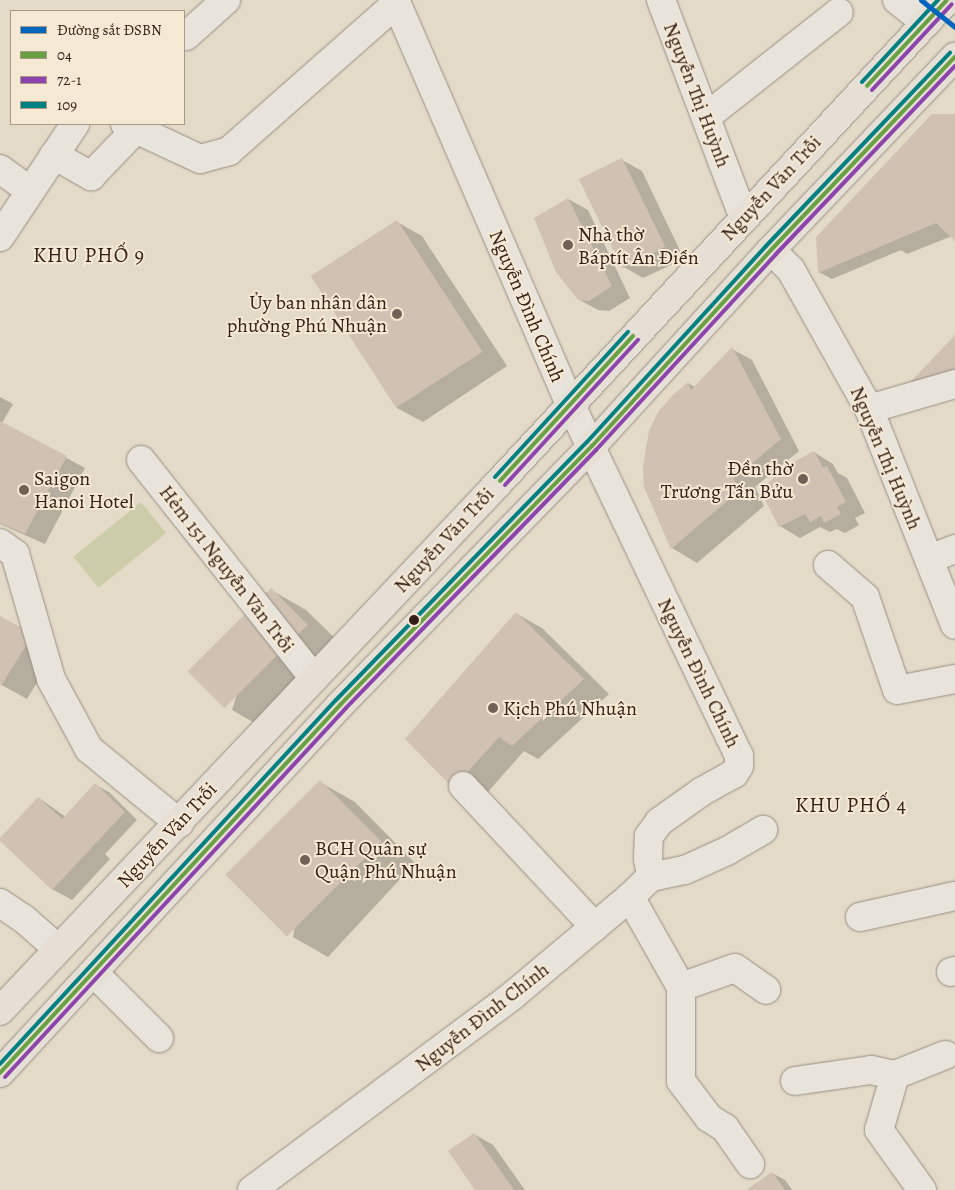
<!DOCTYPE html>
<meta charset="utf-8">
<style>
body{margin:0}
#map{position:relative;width:955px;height:1190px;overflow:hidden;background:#e3dac7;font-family:Alegreya,serif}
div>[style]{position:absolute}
.green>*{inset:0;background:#cccca9;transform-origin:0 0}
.shadow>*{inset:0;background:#0003}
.building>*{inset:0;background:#d0c1b3;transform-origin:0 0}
.roads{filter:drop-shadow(0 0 1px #978f83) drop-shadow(0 0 1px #978f83)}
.minor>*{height:28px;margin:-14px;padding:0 14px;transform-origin:14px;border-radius:14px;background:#e9e4db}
.major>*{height:28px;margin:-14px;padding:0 14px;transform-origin:14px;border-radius:14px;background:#e5dfd5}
.bus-1>*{height:4px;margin:-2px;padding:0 2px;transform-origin:2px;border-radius:2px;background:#69a042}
.bus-2>*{height:4px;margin:-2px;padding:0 2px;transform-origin:2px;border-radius:2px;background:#8e44ad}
.bus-3>*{height:4px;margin:-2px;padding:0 2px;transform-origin:2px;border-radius:2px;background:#008080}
.rail-1>*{height:5px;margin:-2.5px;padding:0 2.5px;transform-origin:2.5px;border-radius:2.5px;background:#0065bd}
.dots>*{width:14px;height:14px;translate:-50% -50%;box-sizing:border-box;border:2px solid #f5e9d3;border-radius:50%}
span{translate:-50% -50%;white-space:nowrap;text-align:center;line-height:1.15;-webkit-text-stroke:4px #f5e9d3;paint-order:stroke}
.street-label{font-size:20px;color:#342018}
.poi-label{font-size:20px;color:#342018}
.left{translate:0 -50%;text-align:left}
.right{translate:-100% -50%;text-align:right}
.neighbourhood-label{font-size:21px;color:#342018;letter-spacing:1px}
.legend{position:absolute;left:10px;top:10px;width:175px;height:115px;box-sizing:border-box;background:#f5e9d3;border:1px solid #a89988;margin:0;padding:6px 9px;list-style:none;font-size:15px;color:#342018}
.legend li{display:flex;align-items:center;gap:10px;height:25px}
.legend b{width:25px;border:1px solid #a89988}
</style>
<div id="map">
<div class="green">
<i style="left:141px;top:502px;width:40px;height:87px;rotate:51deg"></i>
</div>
<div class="shadow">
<i style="clip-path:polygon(955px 115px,955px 239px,952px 236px,907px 254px,901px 250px,832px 279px,819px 272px)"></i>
<i style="clip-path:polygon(622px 160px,642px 171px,684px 259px,643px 278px,624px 267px)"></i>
<i style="clip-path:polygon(568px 199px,588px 210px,630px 298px,609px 311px,598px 310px,578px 299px)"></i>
<i style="clip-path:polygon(397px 222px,422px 236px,507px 366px,423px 422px,397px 408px)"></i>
<i style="clip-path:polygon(732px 349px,752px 360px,799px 451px,755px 487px,764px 506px,697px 563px,672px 548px,645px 487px,644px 468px,646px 448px,650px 431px,688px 383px,695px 387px)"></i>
<i style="clip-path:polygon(0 397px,13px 404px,2px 423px,85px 468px,45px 544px,0 524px)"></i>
<i style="clip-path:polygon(814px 452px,833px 464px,838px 473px,847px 478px,865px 513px,855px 518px,859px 525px,845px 533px,837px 529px,830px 532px,820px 527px,800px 538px,780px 526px,762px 490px)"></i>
<i style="clip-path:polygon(271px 590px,306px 610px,343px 646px,267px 730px,232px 710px)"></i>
<i style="clip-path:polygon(517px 614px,542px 628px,609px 694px,538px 759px,524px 751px,479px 802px,454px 787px)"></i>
<i style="clip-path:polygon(0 617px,57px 650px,27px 699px,0 684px)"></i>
<i style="clip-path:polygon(320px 782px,355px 802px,415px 863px,328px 957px,293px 937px)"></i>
<i style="clip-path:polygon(96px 785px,109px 792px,137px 820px,105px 854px,110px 859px,72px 900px,52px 889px,39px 798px,66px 817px)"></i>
<i style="clip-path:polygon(474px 1134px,493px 1145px,525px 1190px,477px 1190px)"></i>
<i style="clip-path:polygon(772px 1173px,785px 1180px,792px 1190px,748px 1190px)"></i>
</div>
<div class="building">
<i style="clip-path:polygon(932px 114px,955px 114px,955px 241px,936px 223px,818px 273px,816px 237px)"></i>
<i style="left:622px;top:158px;width:99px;height:48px;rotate:64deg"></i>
<i style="clip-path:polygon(568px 198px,612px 286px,589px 301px,578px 300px,556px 272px,534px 218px)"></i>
<i style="left:397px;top:220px;width:157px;height:103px;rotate:57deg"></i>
<i style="clip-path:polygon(955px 335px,955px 380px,899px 394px)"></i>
<i style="clip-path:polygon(732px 347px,781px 439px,733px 479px,739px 491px,671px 549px,644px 487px,643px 468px,649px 431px,658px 412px,672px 396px,688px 382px,691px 390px)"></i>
<i style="clip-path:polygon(0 421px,67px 456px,25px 534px,0 523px)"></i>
<i style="clip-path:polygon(814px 451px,823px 468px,827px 466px,846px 502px,837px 507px,841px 514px,824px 523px,821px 516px,810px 522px,805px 514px,779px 527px,760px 490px,788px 465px)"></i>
<i style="left:271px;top:588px;width:52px;height:118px;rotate:45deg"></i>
<i style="clip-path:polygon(516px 612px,584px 679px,512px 746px,499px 737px,453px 788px,405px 739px)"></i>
<i style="clip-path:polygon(0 616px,33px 634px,1px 686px,0 685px)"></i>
<i style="left:320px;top:780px;width:87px;height:134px;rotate:45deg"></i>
<i style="clip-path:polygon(95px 783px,125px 812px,52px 890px,0 841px,0 838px,38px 797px,62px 819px)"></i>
<i style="clip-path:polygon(474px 1133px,514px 1190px,475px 1190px,448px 1151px)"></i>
<i style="clip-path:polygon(772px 1172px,785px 1190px,746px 1190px)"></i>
</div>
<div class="roads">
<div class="minor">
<i style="left:661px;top:0;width:233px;rotate:69.2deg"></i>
<i style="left:897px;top:0;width:37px;rotate:38deg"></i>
<i style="left:186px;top:36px;width:54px;rotate:-42deg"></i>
<i style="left:706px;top:117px;width:169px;rotate:-38.3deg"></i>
<i style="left:125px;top:124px;width:83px;rotate:25deg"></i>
<i style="left:200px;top:159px;width:30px;rotate:-15deg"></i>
<i style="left:229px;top:151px;width:222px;rotate:-41.4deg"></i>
<i style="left:54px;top:155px;width:43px;rotate:29.6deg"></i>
<i style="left:91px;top:176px;width:65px;rotate:-46.2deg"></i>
<i style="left:0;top:169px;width:37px;rotate:36deg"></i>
<i style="left:0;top:237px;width:136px;rotate:-56.4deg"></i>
<i style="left:771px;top:250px;width:28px;rotate:45deg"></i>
<i style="left:791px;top:270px;width:159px;rotate:60.7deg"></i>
<i style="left:869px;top:409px;width:232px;rotate:68.3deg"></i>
<i style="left:869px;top:409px;width:90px;rotate:-16.2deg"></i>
<i style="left:141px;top:460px;width:278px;rotate:51.6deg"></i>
<i style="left:0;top:543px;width:19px;rotate:36deg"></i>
<i style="left:15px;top:554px;width:130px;rotate:73.9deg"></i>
<i style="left:51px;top:679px;width:80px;rotate:61.5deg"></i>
<i style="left:89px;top:749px;width:117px;rotate:39.4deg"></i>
<i style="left:929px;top:559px;width:28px;rotate:-21deg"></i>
<i style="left:828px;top:565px;width:49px;rotate:40.9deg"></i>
<i style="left:865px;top:597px;width:98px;rotate:71deg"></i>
<i style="left:897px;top:690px;width:59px;rotate:-10.7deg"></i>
<i style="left:463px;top:786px;width:193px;rotate:46.9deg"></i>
<i style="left:651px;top:877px;width:35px;rotate:-12deg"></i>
<i style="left:685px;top:870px;width:46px;rotate:-24.3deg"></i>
<i style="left:727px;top:851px;width:42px;rotate:-30.3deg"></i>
<i style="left:630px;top:897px;width:103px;rotate:60.5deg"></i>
<i style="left:681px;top:987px;width:94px;rotate:90deg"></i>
<i style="left:681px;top:1081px;width:46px;rotate:52.9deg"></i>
<i style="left:709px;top:1118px;width:19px;rotate:32deg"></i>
<i style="left:725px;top:1128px;width:44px;rotate:55.2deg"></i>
<i style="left:0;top:903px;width:29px;rotate:34deg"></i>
<i style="left:24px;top:919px;width:45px;rotate:41.4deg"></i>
<i style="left:860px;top:917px;width:97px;rotate:-12.5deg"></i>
<i style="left:951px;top:972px;width:4px;rotate:-14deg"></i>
<i style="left:94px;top:973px;width:92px;rotate:45deg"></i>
<i style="left:681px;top:987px;width:57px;rotate:-19.4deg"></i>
<i style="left:735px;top:968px;width:38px;rotate:35deg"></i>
<i style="left:895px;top:1075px;width:57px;rotate:106.2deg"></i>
<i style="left:879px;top:1130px;width:74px;rotate:54.4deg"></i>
<i style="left:795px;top:1081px;width:77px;rotate:-8.2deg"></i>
<i style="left:871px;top:1070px;width:25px;rotate:12deg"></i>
<i style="left:895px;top:1075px;width:54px;rotate:-21.8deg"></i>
<i style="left:252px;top:1190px;width:324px;rotate:-36.7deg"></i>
<i style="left:512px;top:996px;width:154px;rotate:-40deg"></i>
<i style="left:630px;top:897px;width:29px;rotate:-44deg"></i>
<i style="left:651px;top:877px;width:18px;rotate:-99deg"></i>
<i style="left:648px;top:859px;width:23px;rotate:-88deg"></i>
<i style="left:649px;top:836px;width:17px;rotate:-54deg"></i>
<i style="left:659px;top:822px;width:52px;rotate:-35.5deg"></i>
<i style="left:701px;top:792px;width:38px;rotate:-29deg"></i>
<i style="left:734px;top:774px;width:9px;rotate:-58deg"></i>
<i style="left:739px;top:766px;width:10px;rotate:-90deg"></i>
<i style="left:739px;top:756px;width:390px;rotate:-115.6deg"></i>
<i style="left:570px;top:404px;width:440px;rotate:-113.4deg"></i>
</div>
<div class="major">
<i style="left:0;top:1011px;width:714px;rotate:-46.65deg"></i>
<i style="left:490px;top:492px;width:672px;rotate:-47.11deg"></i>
<i style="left:0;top:1073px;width:502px;rotate:-47.26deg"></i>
<i style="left:341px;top:704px;width:360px;rotate:-45.8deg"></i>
<i style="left:592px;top:446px;width:265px;rotate:-47.6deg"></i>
<i style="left:771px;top:250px;width:267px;rotate:-46.4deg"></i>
</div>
</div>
<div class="bus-1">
<i style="left:867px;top:86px;width:117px;rotate:-47.1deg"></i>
<i style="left:500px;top:481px;width:197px;rotate:-47.5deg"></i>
<i style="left:0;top:1073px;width:502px;rotate:-47.26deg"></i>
<i style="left:341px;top:704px;width:360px;rotate:-45.8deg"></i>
<i style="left:592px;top:446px;width:265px;rotate:-47.6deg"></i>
<i style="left:771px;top:250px;width:267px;rotate:-46.4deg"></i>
</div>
<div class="bus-2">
<i style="left:872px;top:90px;width:117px;rotate:-47.1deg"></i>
<i style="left:505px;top:485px;width:197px;rotate:-47.5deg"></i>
<i style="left:5px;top:1077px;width:502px;rotate:-47.26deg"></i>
<i style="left:346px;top:708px;width:359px;rotate:-45.9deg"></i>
<i style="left:596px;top:450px;width:266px;rotate:-47.4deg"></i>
<i style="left:776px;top:254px;width:260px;rotate:-46.4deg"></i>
</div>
<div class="bus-3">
<i style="left:862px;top:82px;width:112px;rotate:-47.2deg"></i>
<i style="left:495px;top:477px;width:197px;rotate:-47.5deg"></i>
<i style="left:0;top:1064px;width:495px;rotate:-47.3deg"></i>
<i style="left:336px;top:700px;width:360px;rotate:-45.8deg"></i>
<i style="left:587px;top:442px;width:265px;rotate:-47.6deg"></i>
<i style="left:766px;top:246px;width:267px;rotate:-46.4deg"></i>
</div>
<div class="rail-1">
<i style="left:921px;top:0;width:43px;rotate:38.5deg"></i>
</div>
<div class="dots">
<i style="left:568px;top:245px;background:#716155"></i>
<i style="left:397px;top:314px;background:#716155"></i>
<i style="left:803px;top:479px;background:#716155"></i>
<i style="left:24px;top:490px;background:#716155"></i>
<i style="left:414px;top:620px;background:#342018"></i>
<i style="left:493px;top:708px;background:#716155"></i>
<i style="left:305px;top:860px;background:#716155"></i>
</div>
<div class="street-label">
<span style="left:697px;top:95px;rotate:69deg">Nguyễn Thị Huỳnh</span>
<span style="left:771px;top:188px;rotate:-47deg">Nguyễn Văn Trỗi</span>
<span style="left:527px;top:306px;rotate:67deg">Nguyễn Đình Chính</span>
<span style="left:886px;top:458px;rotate:67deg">Nguyễn Thị Huỳnh</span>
<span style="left:444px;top:540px;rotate:-47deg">Nguyễn Văn Trỗi</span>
<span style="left:227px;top:569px;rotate:52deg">Hẻm 151 Nguyễn Văn Trỗi</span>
<span style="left:699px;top:673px;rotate:64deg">Nguyễn Đình Chính</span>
<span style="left:167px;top:835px;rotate:-47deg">Nguyễn Văn Trỗi</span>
<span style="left:482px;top:1017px;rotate:-38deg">Nguyễn Đình Chính</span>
</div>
<div class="poi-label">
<span class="left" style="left:578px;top:246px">Nhà thờ<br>Báptít Ân Điển</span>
<span class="right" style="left:387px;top:314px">Ủy ban nhân dân<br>phường Phú Nhuận</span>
<span class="right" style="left:793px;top:480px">Đền thờ<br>Trương Tấn Bửu</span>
<span class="left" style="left:34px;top:490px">Saigon<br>Hanoi Hotel</span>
<span class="left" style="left:503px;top:708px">Kịch Phú Nhuận</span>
<span class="left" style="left:315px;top:860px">BCH Quân sự<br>Quận Phú Nhuận</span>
</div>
<div class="neighbourhood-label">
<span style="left:89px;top:255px">KHU PHỐ 9</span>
<span style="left:851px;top:805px">KHU PHỐ 4</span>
</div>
<ul class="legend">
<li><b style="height:6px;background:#0065bd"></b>Đường sắt ĐSBN</li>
<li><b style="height:6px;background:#69a042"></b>04</li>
<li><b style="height:6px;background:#8e44ad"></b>72-1</li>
<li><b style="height:6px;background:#008080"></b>109</li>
</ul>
</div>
